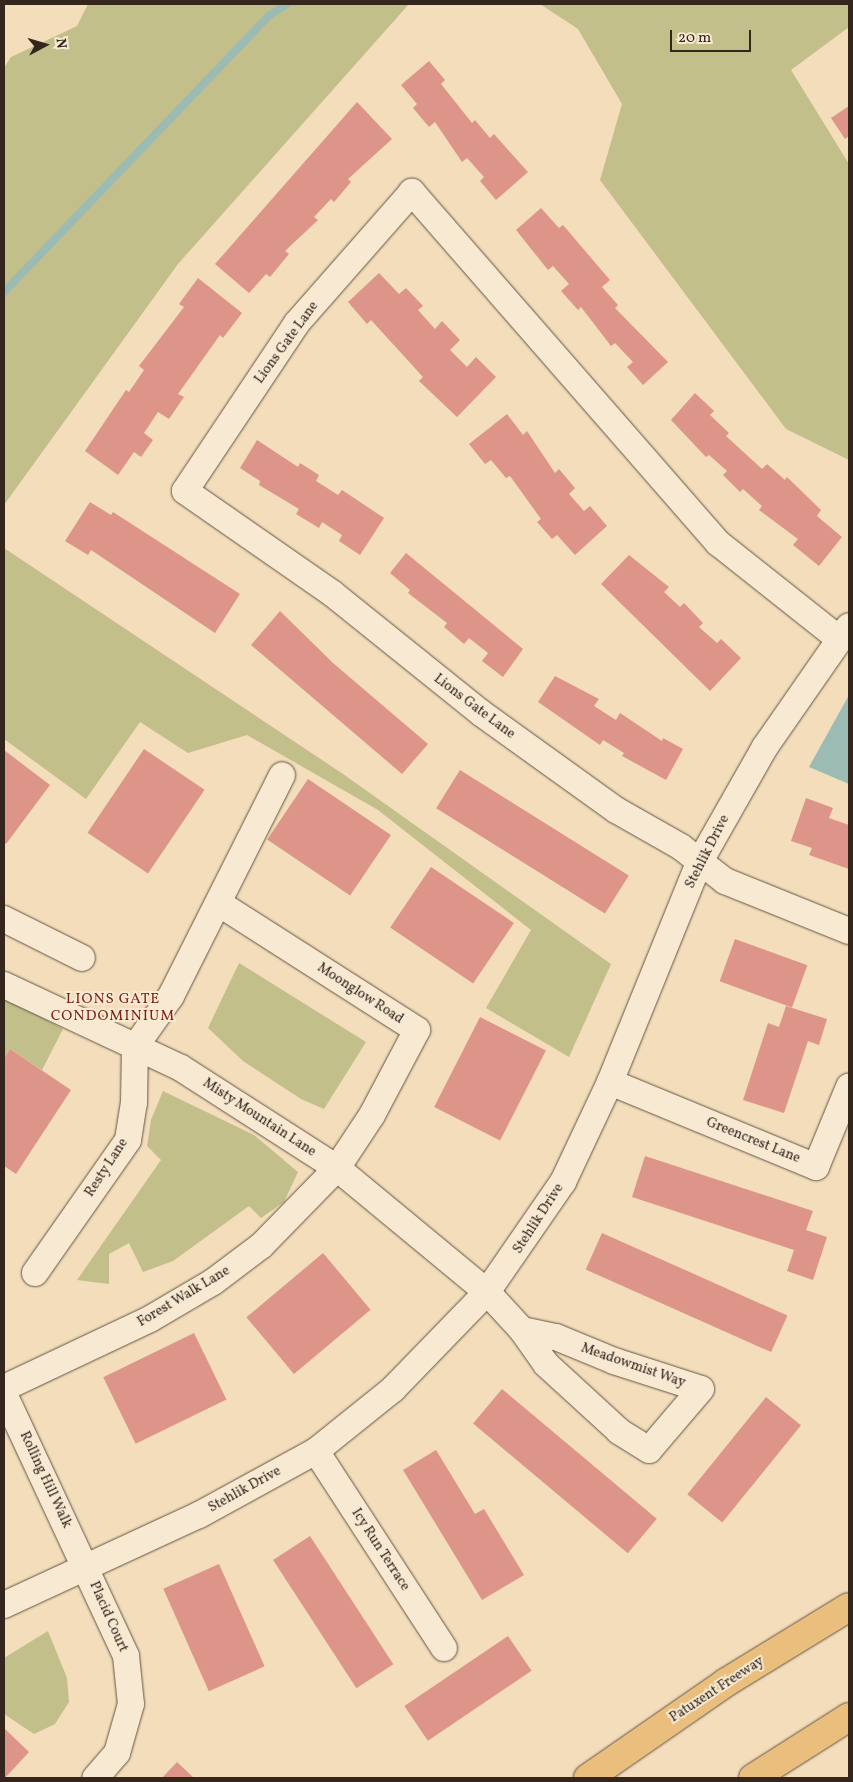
<!DOCTYPE html>
<style>
body{margin:0}
#map{position:relative;width:853px;height:1782px;overflow:hidden;background:#f3ddba;font-family:Vollkorn,serif}
div>[style]{position:absolute}
.green>*{inset:0;background:#c2bf8b}
.water>*{inset:0;background:#9bbbb3}
.stream>*{height:8px;margin:-4px;padding:0 4px;transform-origin:4px;border-radius:4px;background:#9bbbb3}
.building>*{inset:0;background:#dd958a;transform-origin:0 0}
.roads{filter:drop-shadow(0 0 1px #645444) drop-shadow(0 0 1px #645444)}
.street>*{height:26px;margin:-13px;padding:0 13px;transform-origin:13px;border-radius:13px;background:#f7e9d2}
.highway>*{height:28px;margin:-14px;padding:0 14px;transform-origin:14px;border-radius:14px;background:#eabe7d}
span{translate:-50% -50%;white-space:nowrap;text-align:center;line-height:1.15;-webkit-text-stroke:4px #f7e9d2;paint-order:stroke}
.street-label{font-size:14px;color:#34261d}
.neighbourhood-label{font-size:15px;color:#7a1f14;letter-spacing:1px}
.frame{position:absolute;inset:0;border:5px solid #34261d;pointer-events:none}
.north{position:absolute;left:20px;top:20px;width:50px;height:50px;-webkit-text-stroke:4px #f7e9d2;paint-order:stroke;rotate:84deg;font-size:14px;font-weight:700;line-height:20px;text-align:center;color:#34261d}
.north::after{content:'';display:block;margin:auto;width:18px;height:22px;background:#34261d;clip-path:polygon(50% 0,100% 100%,50% 72%,0 100%)}
.scale{position:absolute;left:670px;top:30px;width:81px;height:22px;box-sizing:border-box;border:2px solid #34261d;border-top:0;padding-left:6px;font-size:15px;line-height:18px;white-space:nowrap;color:#34261d;-webkit-text-stroke:4px #f7e9d2;paint-order:stroke}
</style>
<div id="map">
<div class="green">
<i style="clip-path:polygon(88px 4px,409px 4px,178px 264px,4px 505px,4px 68px,11px 57px,77px 26px)"></i>
<i style="clip-path:polygon(540px 4px,849px 4px,849px 27px,791px 70px,849px 164px,849px 460px,786px 429px,600px 180px,622px 104px,578px 29px)"></i>
<i style="clip-path:polygon(4px 548px,343px 774px,611px 964px,569px 1057px,486px 1008px,531px 930px,378px 810px,247px 735px,188px 753px,140px 722px,86px 799px,4px 739px)"></i>
<i style="clip-path:polygon(239px 963px,366px 1042px,324px 1109px,301px 1099px,243px 1061px,208px 1028px)"></i>
<i style="clip-path:polygon(4px 996px,63px 1029px,42px 1070px,10px 1049px,4px 1059px)"></i>
<i style="clip-path:polygon(163px 1091px,254px 1135px,298px 1172px,284px 1202px,261px 1218px,249px 1206px,173px 1261px,143px 1272px,129px 1243px,109px 1254px,109px 1284px,77px 1280px,161px 1160px,147px 1146px,151px 1120px)"></i>
<i style="clip-path:polygon(48px 1631px,67px 1678px,69px 1702px,55px 1724px,34px 1734px,4px 1714px,4px 1658px)"></i>
</div>
<div class="water">
<i style="clip-path:polygon(849px 695px,849px 784px,809px 767px)"></i>
</div>
<div class="stream">
<i style="left:4px;top:292px;width:384px;rotate:-46.2deg"></i>
<i style="left:270px;top:15px;width:20px;rotate:-33deg"></i>
</div>
<div class="building">
<i style="clip-path:polygon(429px 61px,445px 80px,441px 84px,472px 123px,475px 120px,490px 138px,494px 134px,528px 172px,496px 200px,480px 181px,484px 177px,467px 158px,462px 162px,435px 122px,429px 127px,413px 108px,417px 104px,401px 85px)"></i>
<i style="clip-path:polygon(357px 102px,392px 139px,348px 179px,351px 182px,334px 202px,331px 199px,314px 217px,318px 220px,285px 251px,289px 254px,270px 277px,266px 274px,249px 293px,215px 264px)"></i>
<i style="clip-path:polygon(849px 106px,849px 136px,845px 139px,831px 118px)"></i>
<i style="clip-path:polygon(541px 208px,559px 228px,563px 225px,610px 280px,602px 287px,618px 305px,615px 308px,668px 362px,643px 385px,627px 367px,633px 362px,615px 343px,611px 346px,581px 307px,578px 310px,561px 291px,569px 284px,553px 266px,548px 270px,516px 230px)"></i>
<i style="clip-path:polygon(379px 273px,399px 294px,406px 288px,423px 306px,418px 310px,435px 329px,442px 321px,460px 340px,450px 350px,467px 367px,476px 357px,496px 377px,457px 417px,419px 381px,423px 377px,371px 320px,367px 324px,348px 302px)"></i>
<i style="clip-path:polygon(198px 278px,242px 313px,223px 338px,220px 335px,178px 394px,184px 397px,169px 419px,158px 412px,144px 433px,153px 440px,141px 457px,134px 452px,118px 475px,85px 451px,126px 390px,129px 392px,144px 370px,139px 366px,184px 307px,179px 304px)"></i>
<i style="clip-path:polygon(695px 393px,714px 411px,710px 415px,729px 433px,726px 436px,762px 469px,767px 464px,785px 480px,787px 477px,821px 510px,817px 516px,842px 537px,819px 566px,793px 545px,798px 539px,759px 510px,762px 506px,743px 489px,740px 492px,723px 475px,727px 471px,709px 455px,706px 457px,671px 420px)"></i>
<i style="clip-path:polygon(507px 414px,523px 435px,527px 431px,555px 473px,559px 469px,575px 488px,569px 494px,584px 511px,590px 506px,607px 526px,575px 555px,557px 535px,552px 539px,537px 522px,541px 519px,510px 476px,506px 478px,491px 460px,485px 464px,469px 444px)"></i>
<i style="clip-path:polygon(257px 440px,298px 467px,300px 463px,319px 475px,316px 481px,338px 495px,342px 490px,384px 518px,360px 555px,339px 541px,342px 535px,322px 522px,319px 528px,296px 514px,299px 509px,259px 485px,260px 481px,240px 468px)"></i>
<i style="clip-path:polygon(90px 502px,111px 515px,113px 512px,240px 594px,215px 633px,91px 550px,88px 555px,65px 541px)"></i>
<i style="clip-path:polygon(406px 553px,523px 649px,503px 677px,482px 661px,488px 653px,469px 638px,464px 644px,444px 627px,447px 623px,408px 593px,410px 590px,390px 573px)"></i>
<i style="clip-path:polygon(629px 555px,669px 587px,664px 592px,680px 607px,684px 603px,703px 623px,699px 627px,717px 643px,721px 639px,741px 658px,710px 691px,601px 584px)"></i>
<i style="clip-path:polygon(280px 611px,333px 663px,428px 744px,402px 774px,251px 645px)"></i>
<i style="clip-path:polygon(555px 676px,599px 699px,594px 706px,616px 720px,620px 713px,662px 741px,663px 738px,683px 749px,666px 780px,622px 756px,624px 753px,603px 740px,600px 745px,538px 702px)"></i>
<i style="left:144px;top:749px;width:73px;height:101px;rotate:34deg"></i>
<i style="clip-path:polygon(4px 750px,50px 785px,6px 844px,4px 842px)"></i>
<i style="left:460px;top:770px;width:199px;height:45px;rotate:32deg"></i>
<i style="left:308px;top:779px;width:100px;height:73px;rotate:34deg"></i>
<i style="clip-path:polygon(806px 798px,833px 808px,829px 818px,849px 825px,849px 869px,809px 855px,812px 848px,791px 841px)"></i>
<i style="left:431px;top:867px;width:100px;height:73px;rotate:34deg"></i>
<i style="left:735px;top:939px;width:77px;height:45px;rotate:20deg"></i>
<i style="clip-path:polygon(786px 1006px,827px 1019px,819px 1045px,808px 1041px,784px 1113px,743px 1100px,768px 1023px,779px 1027px)"></i>
<i style="left:480px;top:1017px;width:74px;height:101px;rotate:27deg"></i>
<i style="clip-path:polygon(10px 1049px,71px 1090px,16px 1174px,4px 1166px,4px 1059px)"></i>
<i style="clip-path:polygon(645px 1156px,813px 1211px,806px 1230px,827px 1237px,813px 1280px,787px 1271px,794px 1250px,632px 1197px)"></i>
<i style="left:602px;top:1233px;width:203px;height:40px;rotate:24deg"></i>
<i style="left:323px;top:1253px;width:74px;height:100px;rotate:50deg"></i>
<i style="left:194px;top:1333px;width:74px;height:101px;rotate:64deg"></i>
<i style="left:502px;top:1389px;width:202px;height:45px;rotate:40deg"></i>
<i style="left:766px;top:1397px;width:45px;height:125px;rotate:39deg"></i>
<i style="clip-path:polygon(436px 1450px,475px 1514px,484px 1509px,524px 1575px,482px 1600px,403px 1470px)"></i>
<i style="left:310px;top:1536px;width:153px;height:44px;rotate:57deg"></i>
<i style="left:219px;top:1564px;width:112px;height:61px;rotate:66deg"></i>
<i style="left:508px;top:1636px;width:42px;height:125px;rotate:56deg"></i>
<i style="clip-path:polygon(4px 1728px,29px 1752px,5px 1778px,4px 1778px)"></i>
<i style="clip-path:polygon(177px 1762px,194px 1778px,162px 1778px)"></i>
</div>
<div class="roads">
<div class="street">
<i style="left:838px;top:638px;width:153px;rotate:-141.6deg"></i>
<i style="left:718px;top:543px;width:466px;rotate:-131.1deg"></i>
<i style="left:412px;top:192px;width:174px;rotate:131.3deg"></i>
<i style="left:297px;top:323px;width:202px;rotate:123.7deg"></i>
<i style="left:185px;top:491px;width:180px;rotate:34.8deg"></i>
<i style="left:333px;top:594px;width:190px;rotate:38.8deg"></i>
<i style="left:481px;top:713px;width:166px;rotate:35.7deg"></i>
<i style="left:616px;top:810px;width:75px;rotate:29.6deg"></i>
<i style="left:681px;top:847px;width:56px;rotate:37.7deg"></i>
<i style="left:725px;top:881px;width:134px;rotate:22deg"></i>
<i style="left:4px;top:919px;width:87px;rotate:26.6deg"></i>
<i style="left:4px;top:985px;width:195px;rotate:25.1deg"></i>
<i style="left:181px;top:1068px;width:185px;rotate:32.7deg"></i>
<i style="left:337px;top:1168px;width:195px;rotate:39.6deg"></i>
<i style="left:487px;top:1292px;width:52px;rotate:47.4deg"></i>
<i style="left:522px;top:1330px;width:35px;rotate:12deg"></i>
<i style="left:556px;top:1337px;width:63px;rotate:22.5deg"></i>
<i style="left:614px;top:1361px;width:91px;rotate:17.8deg"></i>
<i style="left:701px;top:1389px;width:80px;rotate:130.4deg"></i>
<i style="left:649px;top:1450px;width:36px;rotate:-148deg"></i>
<i style="left:619px;top:1431px;width:99px;rotate:-137.5deg"></i>
<i style="left:546px;top:1364px;width:42px;rotate:-125.2deg"></i>
<i style="left:610px;top:1082px;width:223px;rotate:22.4deg"></i>
<i style="left:816px;top:1167px;width:87px;rotate:-67.6deg"></i>
<i style="left:35px;top:1273px;width:162px;rotate:-55deg"></i>
<i style="left:128px;top:1140px;width:37px;rotate:-81deg"></i>
<i style="left:134px;top:1103px;width:56px;rotate:-89deg"></i>
<i style="left:135px;top:1047px;width:62px;rotate:-54.8deg"></i>
<i style="left:171px;top:996px;width:247px;rotate:-63.3deg"></i>
<i style="left:4px;top:1388px;width:161px;rotate:-25.3deg"></i>
<i style="left:150px;top:1319px;width:73px;rotate:-30.4deg"></i>
<i style="left:213px;top:1282px;width:60px;rotate:-36.9deg"></i>
<i style="left:261px;top:1246px;width:109px;rotate:-45.7deg"></i>
<i style="left:337px;top:1168px;width:64px;rotate:-56.6deg"></i>
<i style="left:372px;top:1115px;width:96px;rotate:-62.1deg"></i>
<i style="left:417px;top:1030px;width:234px;rotate:-147.4deg"></i>
<i style="left:4px;top:1394px;width:289px;rotate:65deg"></i>
<i style="left:126px;top:1656px;width:48px;rotate:84.1deg"></i>
<i style="left:131px;top:1704px;width:51px;rotate:105.9deg"></i>
<i style="left:117px;top:1753px;width:33px;rotate:131deg"></i>
<i style="left:316px;top:1451px;width:235px;rotate:57deg"></i>
<i style="left:4px;top:1605px;width:215px;rotate:-24.8deg"></i>
<i style="left:199px;top:1515px;width:133px;rotate:-28.7deg"></i>
<i style="left:316px;top:1451px;width:99px;rotate:-38.8deg"></i>
<i style="left:393px;top:1389px;width:135px;rotate:-45.9deg"></i>
<i style="left:487px;top:1292px;width:134px;rotate:-55.4deg"></i>
<i style="left:563px;top:1182px;width:110px;rotate:-64.8deg"></i>
<i style="left:610px;top:1082px;width:236px;rotate:-67.9deg"></i>
<i style="left:699px;top:863px;width:133px;rotate:-60.4deg"></i>
<i style="left:765px;top:747px;width:147px;rotate:-55.2deg"></i>
</div>
<div class="highway">
<i style="left:588px;top:1778px;width:167px;rotate:-34.7deg"></i>
<i style="left:725px;top:1683px;width:145px;rotate:-31.5deg"></i>
<i style="left:753px;top:1778px;width:114px;rotate:-32.4deg"></i>
</div>
</div>
<div class="street-label">
<span style="left:287px;top:343px;rotate:-54deg">Lions Gate Lane</span>
<span style="left:474px;top:707px;rotate:37deg">Lions Gate Lane</span>
<span style="left:708px;top:852px;rotate:-63deg">Stehlik Drive</span>
<span style="left:360px;top:994px;rotate:33deg">Moonglow Road</span>
<span style="left:259px;top:1118px;rotate:33deg">Misty Mountain Lane</span>
<span style="left:753px;top:1141px;rotate:22deg">Greencrest Lane</span>
<span style="left:107px;top:1168px;rotate:-57deg">Resty Lane</span>
<span style="left:539px;top:1219px;rotate:-57deg">Stehlik Drive</span>
<span style="left:184px;top:1297px;rotate:-31deg">Forest Walk Lane</span>
<span style="left:633px;top:1366px;rotate:19deg">Meadowmist Way</span>
<span style="left:45px;top:1480px;rotate:65deg">Rolling Hill Walk</span>
<span style="left:245px;top:1490px;rotate:-29deg">Stehlik Drive</span>
<span style="left:380px;top:1550px;rotate:57deg">Icy Run Terrace</span>
<span style="left:108px;top:1617px;rotate:66deg">Placid Court</span>
<span style="left:717px;top:1690px;rotate:-33deg">Patuxent Freeway</span>
</div>
<div class="neighbourhood-label">
<span style="left:113px;top:1008px">LIONS GATE<br>CONDOMINIUM</span>
</div>
<div class="frame"></div>
<div class="north">N</div>
<div class="scale">20 m</div>
</div>
